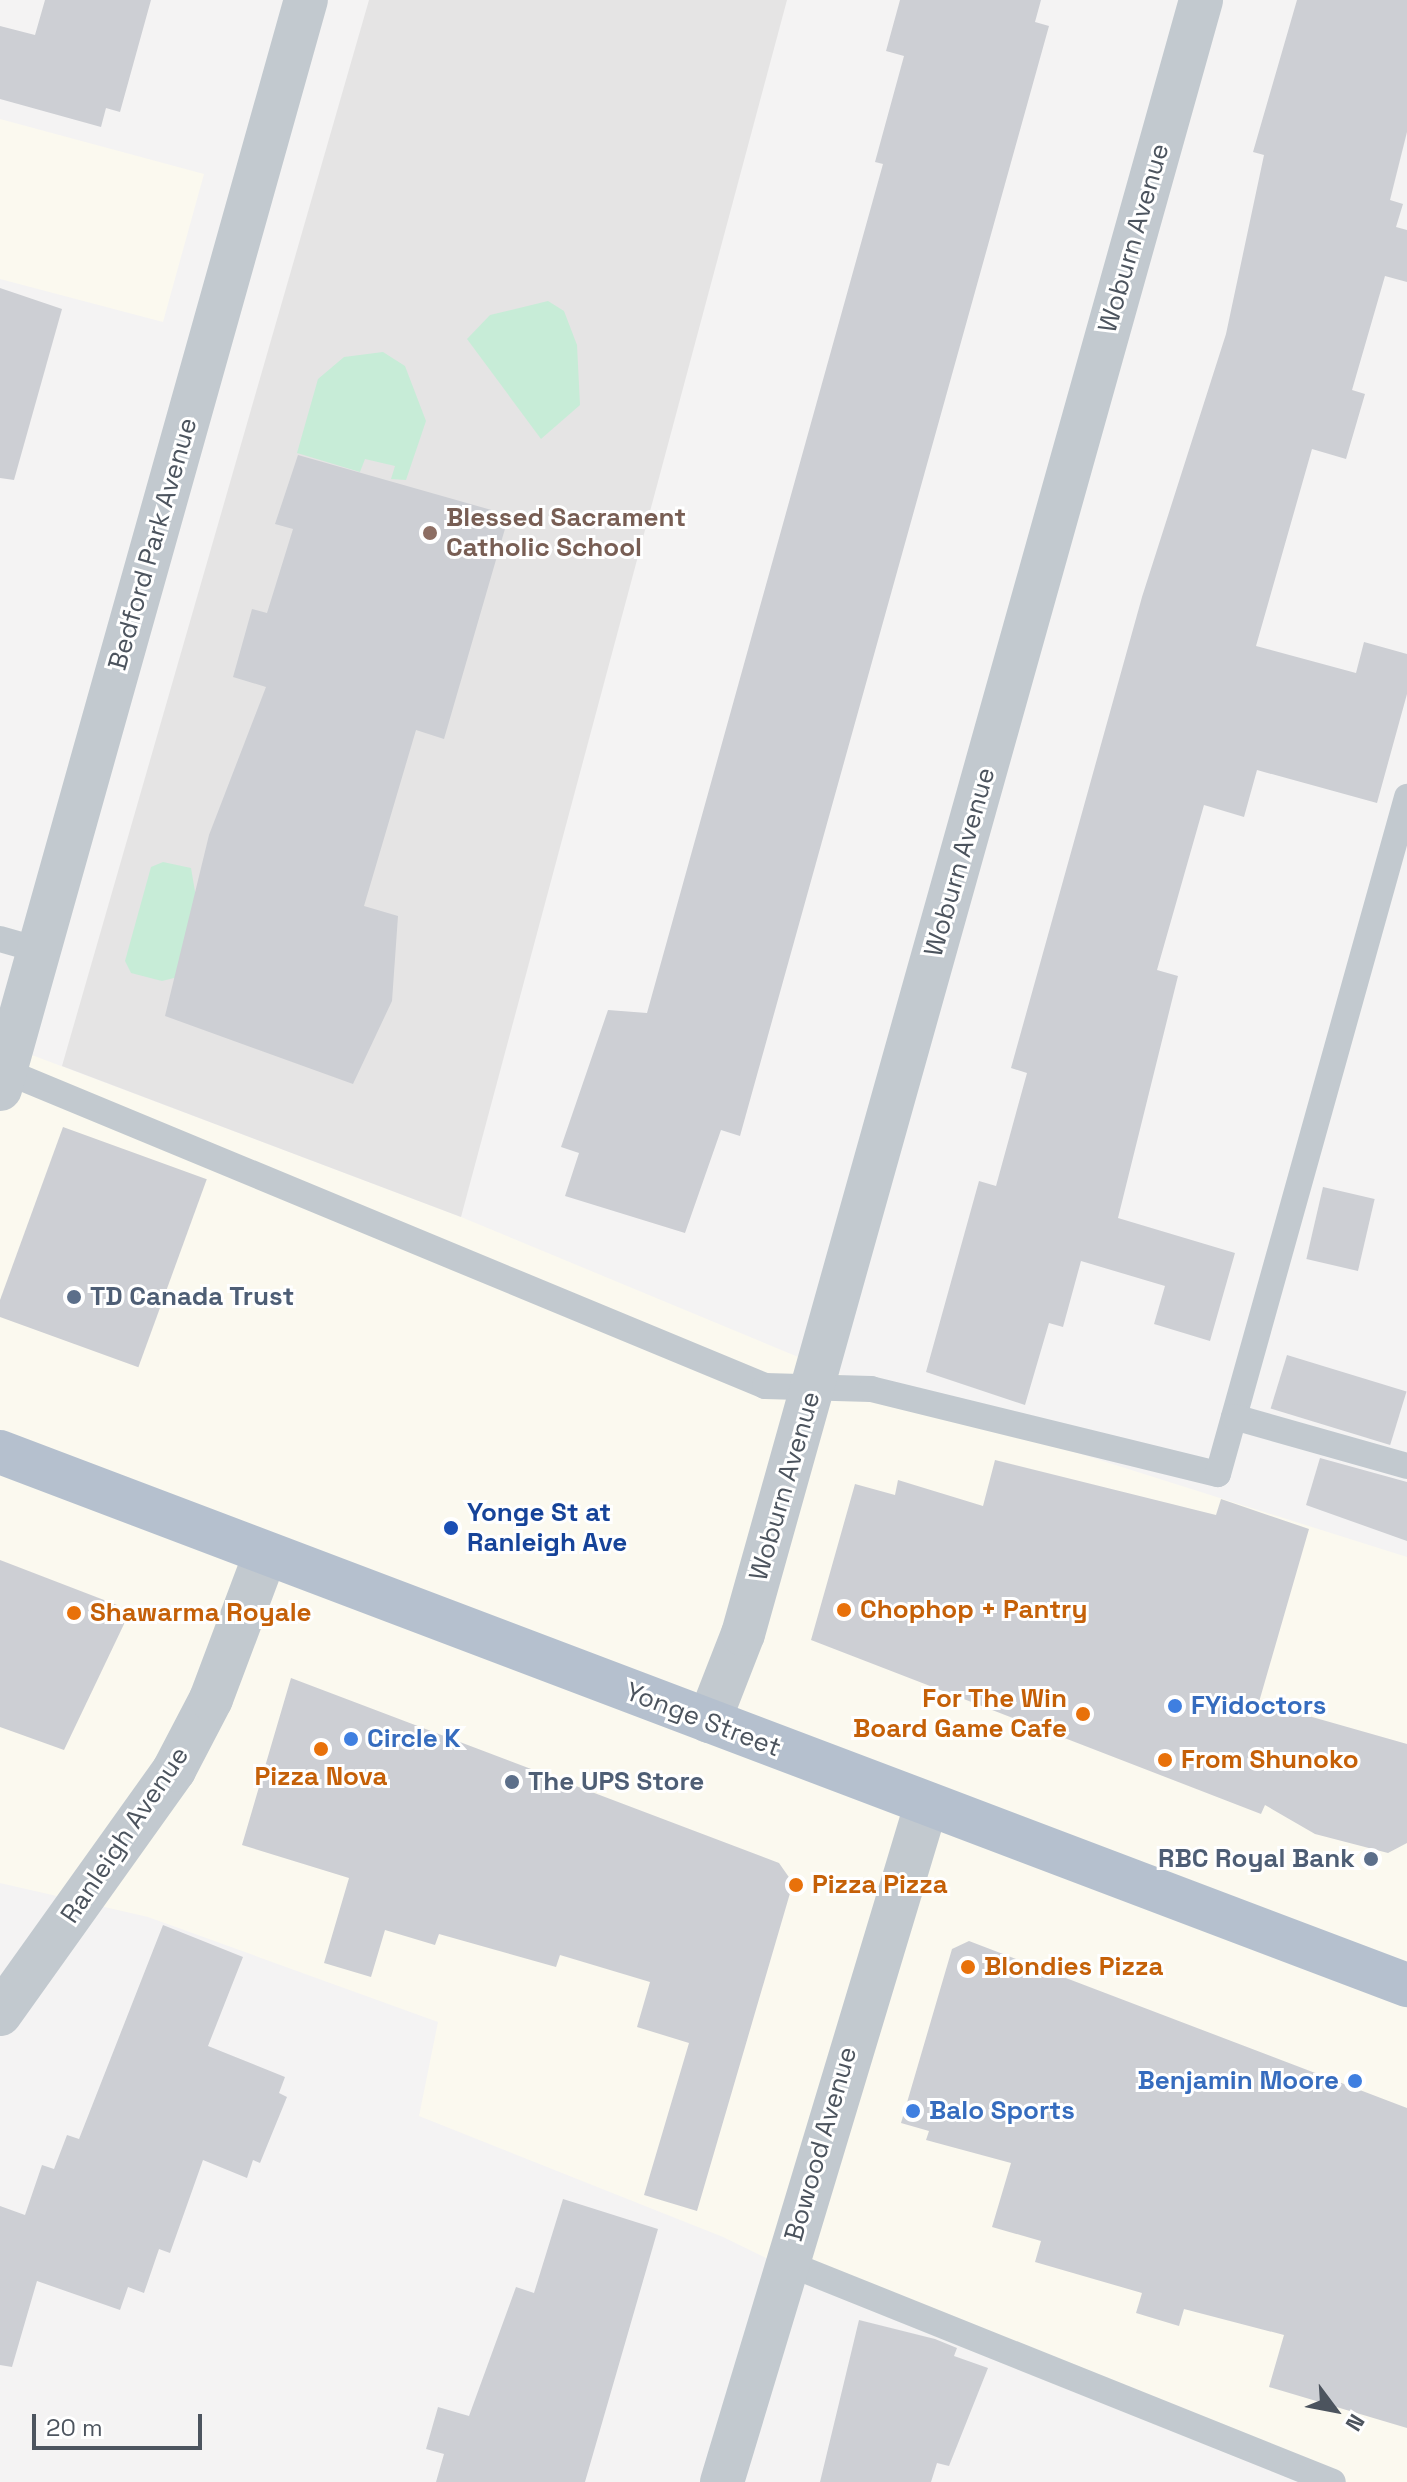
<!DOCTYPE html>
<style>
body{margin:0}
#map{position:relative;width:1407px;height:2482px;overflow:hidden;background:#f4f3f3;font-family:"Space Grotesk",sans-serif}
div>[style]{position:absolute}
.commercial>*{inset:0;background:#fbf9ef}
.education>*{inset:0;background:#e5e4e4}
.green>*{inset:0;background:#c7ecd7}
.building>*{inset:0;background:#cdcfd4;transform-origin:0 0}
.lane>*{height:26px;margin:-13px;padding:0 13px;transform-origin:13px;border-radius:13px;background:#c2c9cf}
.street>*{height:44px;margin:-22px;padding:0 22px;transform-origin:22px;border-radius:22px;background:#c2c9cf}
.primary>*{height:44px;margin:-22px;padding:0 22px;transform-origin:22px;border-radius:22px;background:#b5c0ce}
.dots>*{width:22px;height:22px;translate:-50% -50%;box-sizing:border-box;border:4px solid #fff;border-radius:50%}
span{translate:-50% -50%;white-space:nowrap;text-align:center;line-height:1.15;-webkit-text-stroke:6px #fff;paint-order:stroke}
.street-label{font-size:26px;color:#4c545e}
.education-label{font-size:26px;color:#785e54;font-weight:700}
.left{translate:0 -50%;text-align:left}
.service-label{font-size:26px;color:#4e5e75;font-weight:700}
.right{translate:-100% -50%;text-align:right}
.transit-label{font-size:26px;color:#164399;font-weight:700}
.food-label{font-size:26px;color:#c56008;font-weight:700}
.shop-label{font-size:26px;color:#366cbe;font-weight:700}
.north{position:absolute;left:1295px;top:2370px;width:80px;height:80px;-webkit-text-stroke:6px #fff;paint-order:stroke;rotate:122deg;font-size:22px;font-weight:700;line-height:32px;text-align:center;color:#4c545e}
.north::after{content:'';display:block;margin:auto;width:28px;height:36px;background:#4c545e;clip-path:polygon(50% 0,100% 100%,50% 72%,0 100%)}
.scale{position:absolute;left:32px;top:2414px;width:170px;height:36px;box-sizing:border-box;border:4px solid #4c545e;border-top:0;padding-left:10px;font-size:24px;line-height:28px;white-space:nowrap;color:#4c545e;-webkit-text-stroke:6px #fff;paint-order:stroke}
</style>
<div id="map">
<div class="commercial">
<i style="clip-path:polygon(0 119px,204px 174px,163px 322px,0 279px)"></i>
<i style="clip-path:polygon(0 1043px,461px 1217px,878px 1390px,1407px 1557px,1407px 2482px,1324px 2482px,836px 2292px,723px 2237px,419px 2116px,438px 2022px,148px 1917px,0 1883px)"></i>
</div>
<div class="education">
<i style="clip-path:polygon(369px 0,787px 0,461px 1217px,62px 1066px)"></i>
</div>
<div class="green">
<i style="clip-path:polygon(548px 301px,564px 311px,577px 345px,580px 405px,541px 439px,467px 339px,490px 315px)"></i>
<i style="clip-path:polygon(383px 352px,405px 366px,426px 421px,406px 480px,391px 479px,395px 466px,365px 459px,360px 472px,297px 453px,318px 379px,344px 357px)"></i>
<i style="clip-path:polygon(163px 862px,191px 868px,198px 909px,178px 977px,162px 981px,131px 973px,125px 961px,151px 867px)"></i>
</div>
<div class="building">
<i style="clip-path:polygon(45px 0,151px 0,120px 112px,106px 108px,101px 127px,0 99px,0 26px,35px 35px)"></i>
<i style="clip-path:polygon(900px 0,1041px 0,1035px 22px,1049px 26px,740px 1136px,721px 1130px,685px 1233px,565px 1196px,579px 1153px,561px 1147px,608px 1010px,647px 1013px,883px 164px,875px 162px,904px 56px,886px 51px)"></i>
<i style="clip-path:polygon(1297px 0,1407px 0,1407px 132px,1390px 200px,1403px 204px,1396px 227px,1407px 230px,1407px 282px,1385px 276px,1352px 390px,1365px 394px,1346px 459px,1312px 449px,1256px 646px,1356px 673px,1364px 642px,1407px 654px,1407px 694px,1377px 803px,1257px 770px,1244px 817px,1204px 805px,1157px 970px,1178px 976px,1118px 1218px,1235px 1253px,1210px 1341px,1154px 1324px,1165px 1286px,1081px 1261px,1063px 1327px,1049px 1323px,1025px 1405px,926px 1372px,979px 1181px,996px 1186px,1027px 1073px,1011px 1068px,1142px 597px,1226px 334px,1264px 155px,1253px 152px)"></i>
<i style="clip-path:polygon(0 288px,62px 309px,14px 480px,0 478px)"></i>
<i style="clip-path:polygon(298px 455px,509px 515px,444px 739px,416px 730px,364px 906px,398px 916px,392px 1001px,353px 1084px,165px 1016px,209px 835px,266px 687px,233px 677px,252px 609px,267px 613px,293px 529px,275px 524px)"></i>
<i style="left:63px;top:1127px;width:153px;height:200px;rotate:20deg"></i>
<i style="left:1323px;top:1187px;width:53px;height:74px;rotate:13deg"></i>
<i style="left:1287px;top:1355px;width:125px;height:56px;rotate:17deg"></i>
<i style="clip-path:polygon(1320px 1458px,1407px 1482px,1407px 1541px,1306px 1505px)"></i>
<i style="clip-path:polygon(995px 1460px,1216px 1515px,1221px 1499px,1309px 1529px,1259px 1702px,1407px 1744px,1407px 1843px,1388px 1853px,1315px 1834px,1265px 1805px,1261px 1814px,811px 1640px,855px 1484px,895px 1495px,898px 1480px,983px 1506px)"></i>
<i style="clip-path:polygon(0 1560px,117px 1605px,125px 1622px,64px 1750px,0 1727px)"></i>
<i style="clip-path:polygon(291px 1678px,779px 1863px,793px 1883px,697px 2211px,644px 2195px,689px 2043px,637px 2027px,650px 1982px,560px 1955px,556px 1967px,439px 1934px,435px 1945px,385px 1930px,371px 1977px,324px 1963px,349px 1878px,242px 1845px)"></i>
<i style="clip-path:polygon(163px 1925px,243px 1957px,208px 2046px,285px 2077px,279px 2093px,287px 2097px,260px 2163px,253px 2160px,247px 2178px,203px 2160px,170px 2253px,159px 2249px,144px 2293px,128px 2287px,120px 2310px,37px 2281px,12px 2367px,0 2365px,0 2206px,25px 2215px,42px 2165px,54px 2169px,67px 2135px,79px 2139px)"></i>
<i style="clip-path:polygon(969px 1941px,1407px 2108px,1407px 2428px,1269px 2387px,1284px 2335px,1184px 2309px,1179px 2326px,1136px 2313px,1142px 2293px,1035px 2262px,1041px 2241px,992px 2227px,1011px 2163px,926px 2140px,929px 2131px,901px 2123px,952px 1949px)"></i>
<i style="clip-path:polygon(563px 2199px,658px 2229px,585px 2482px,436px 2482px,444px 2454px,426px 2449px,438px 2407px,469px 2416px,516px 2287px,534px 2293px)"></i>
<i style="clip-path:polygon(859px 2320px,935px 2339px,957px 2348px,954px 2356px,988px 2368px,949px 2466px,937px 2463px,931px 2482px,820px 2482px)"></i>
</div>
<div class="lane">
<i style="left:0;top:939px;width:41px;rotate:15.8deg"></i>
<i style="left:5px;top:1071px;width:823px;rotate:22.51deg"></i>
<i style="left:765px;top:1386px;width:106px;rotate:1.6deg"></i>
<i style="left:871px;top:1389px;width:357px;rotate:13.8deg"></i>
<i style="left:1218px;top:1474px;width:703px;rotate:-74.4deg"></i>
<i style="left:1234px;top:1417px;width:180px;rotate:15.8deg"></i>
<i style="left:787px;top:2263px;width:588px;rotate:21.86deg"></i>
</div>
<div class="street">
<i style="left:0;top:1089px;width:1131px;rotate:-74.31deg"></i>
<i style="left:709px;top:1721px;width:93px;rotate:-68.7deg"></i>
<i style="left:743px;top:1634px;width:1697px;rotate:-74.34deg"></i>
<i style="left:0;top:2014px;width:300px;rotate:-54.5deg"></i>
<i style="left:174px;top:1770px;width:80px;rotate:-62.5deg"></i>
<i style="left:211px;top:1699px;width:154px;rotate:-69.4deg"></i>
<i style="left:722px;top:2482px;width:703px;rotate:-73.21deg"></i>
</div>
<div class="primary">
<i style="left:0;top:1452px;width:1505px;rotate:20.75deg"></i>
</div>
<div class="dots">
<i style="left:430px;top:533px;background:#8d6e63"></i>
<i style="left:74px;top:1297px;background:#5c6f8a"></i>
<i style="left:451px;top:1528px;background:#1a4fb4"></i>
<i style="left:844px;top:1610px;background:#e8710a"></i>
<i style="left:74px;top:1613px;background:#e8710a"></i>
<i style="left:1175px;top:1706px;background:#3f7fe0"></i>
<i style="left:1083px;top:1714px;background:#e8710a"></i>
<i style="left:351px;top:1739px;background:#3f7fe0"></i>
<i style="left:321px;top:1749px;background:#e8710a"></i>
<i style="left:1165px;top:1760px;background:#e8710a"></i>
<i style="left:512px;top:1782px;background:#5c6f8a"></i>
<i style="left:1371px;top:1859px;background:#5c6f8a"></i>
<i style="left:796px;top:1885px;background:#e8710a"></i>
<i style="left:968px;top:1967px;background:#e8710a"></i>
<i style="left:1355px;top:2081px;background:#3f7fe0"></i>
<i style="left:913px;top:2111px;background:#3f7fe0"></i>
</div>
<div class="street-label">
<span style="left:1134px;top:238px;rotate:-74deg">Woburn Avenue</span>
<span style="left:153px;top:544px;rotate:-74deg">Bedford Park Avenue</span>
<span style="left:960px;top:862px;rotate:-74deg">Woburn Avenue</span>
<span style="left:785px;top:1486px;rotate:-74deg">Woburn Avenue</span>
<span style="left:703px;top:1720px;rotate:21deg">Yonge Street</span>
<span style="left:125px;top:1835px;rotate:-56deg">Ranleigh Avenue</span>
<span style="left:821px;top:2144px;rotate:-74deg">Bowood Avenue</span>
</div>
<div class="education-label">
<span class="left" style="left:446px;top:533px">Blessed Sacrament<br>Catholic School</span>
</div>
<div class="service-label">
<span class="left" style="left:90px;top:1297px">TD Canada Trust</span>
<span class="left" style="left:528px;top:1782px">The UPS Store</span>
<span class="right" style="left:1355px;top:1859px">RBC Royal Bank</span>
</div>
<div class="transit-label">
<span class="left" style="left:467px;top:1528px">Yonge St at<br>Ranleigh Ave</span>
</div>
<div class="food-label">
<span class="left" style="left:860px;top:1610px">Chophop + Pantry</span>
<span class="left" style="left:90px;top:1613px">Shawarma Royale</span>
<span class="right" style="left:1067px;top:1714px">For The Win<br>Board Game Cafe</span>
<span class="left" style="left:1181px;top:1760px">From Shunoko</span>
<span style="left:321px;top:1777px">Pizza Nova</span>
<span class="left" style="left:812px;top:1885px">Pizza Pizza</span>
<span class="left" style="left:984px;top:1967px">Blondies Pizza</span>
</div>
<div class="shop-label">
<span class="left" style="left:1191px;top:1706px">FYidoctors</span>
<span class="left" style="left:367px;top:1739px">Circle K</span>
<span class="right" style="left:1339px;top:2081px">Benjamin Moore</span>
<span class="left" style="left:929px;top:2111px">Balo Sports</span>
</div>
<div class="north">N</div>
<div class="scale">20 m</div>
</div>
